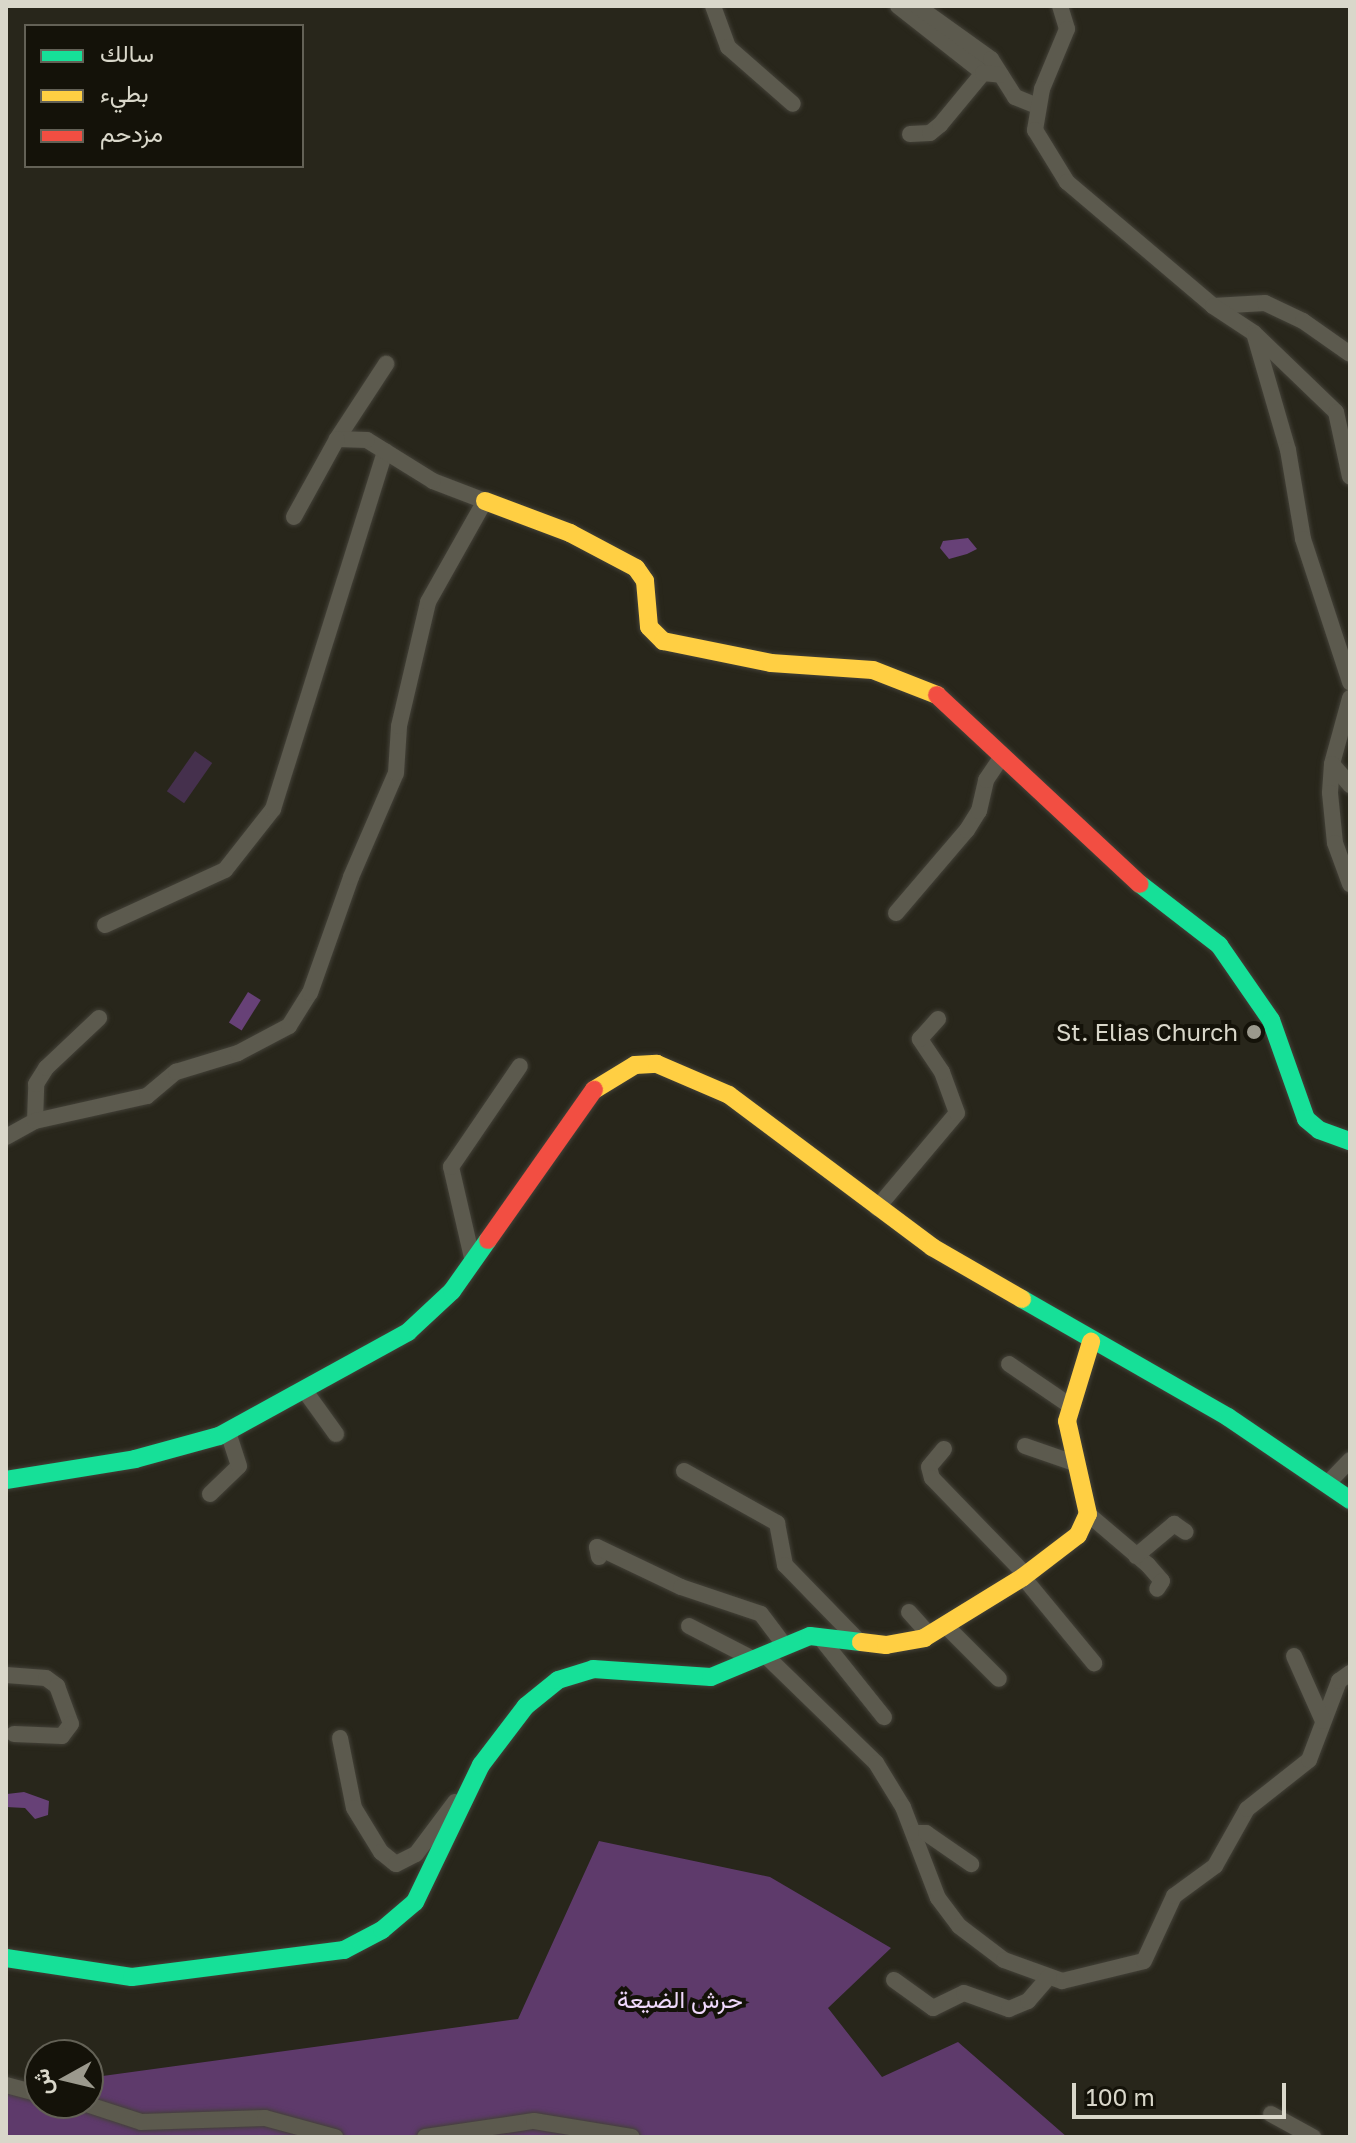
<!DOCTYPE html>
<meta charset="utf-8">
<style>
body{margin:0}
#map{position:relative;width:1356px;height:2143px;overflow:hidden;background:#28261b;font-family:"Golos Text",Vazirmatn,sans-serif}
div>[style]{position:absolute}
.green>*{inset:0;background:#45304d;transform-origin:0 0}
.forest>*{inset:0;background:#5e3a6b}
.water>*{inset:0;background:#674177;transform-origin:0 0}
.roads{filter:drop-shadow(0 0 2px #434138) drop-shadow(0 0 2px #434138)}
.street>*{height:16px;margin:-8px;padding:0 8px;transform-origin:8px;border-radius:8px;background:#5c5a4e}
.fast>*{height:18px;margin:-9px;padding:0 9px;transform-origin:9px;border-radius:9px;background:#16e098}
.slow>*{height:18px;margin:-9px;padding:0 9px;transform-origin:9px;border-radius:9px;background:#ffcf43}
.jam>*{height:18px;margin:-9px;padding:0 9px;transform-origin:9px;border-radius:9px;background:#f24e42}
.dots>*{width:22px;height:22px;translate:-50% -50%;box-sizing:border-box;border:4px solid #141209;border-radius:50%}
span{translate:-50% -50%;white-space:nowrap;text-align:center;line-height:1.15;-webkit-text-stroke:8px #141209;paint-order:stroke}
.poi-label{font-size:24px;color:#d9d7ca}
.right{translate:-100% -50%;text-align:right}
.park-label{font-size:24px;color:#efd8fb}
.frame{position:absolute;inset:0;border:8px solid #d9d7ca;pointer-events:none}
.legend{position:absolute;left:24px;top:24px;width:280px;height:144px;box-sizing:border-box;background:#141209;border:2px solid #636156;margin:0;padding:10px 14px;list-style:none;font-size:24px;color:#d9d7ca}
.legend li{display:flex;align-items:center;gap:16px;height:40px}
.legend b{width:40px;border:2px solid #636156}
.north{position:absolute;left:24px;top:2039px;width:80px;height:80px;box-sizing:border-box;background:#141209;border:2px solid #636156;border-radius:50%;rotate:262deg;font-size:22px;font-weight:700;line-height:32px;text-align:center;color:#d9d7ca}
.north::after{content:'';display:block;margin:auto;width:28px;height:36px;background:#9b998d;clip-path:polygon(50% 0,100% 100%,50% 72%,0 100%)}
.scale{position:absolute;left:1072px;top:2083px;width:214px;height:36px;box-sizing:border-box;border:4px solid #d9d7ca;border-top:0;padding-left:10px;font-size:24px;line-height:28px;white-space:nowrap;color:#d9d7ca;-webkit-text-stroke:6px #141209;paint-order:stroke}
</style>
<div id="map">
<div class="green">
<i style="left:195px;top:751px;width:21px;height:49px;rotate:35deg"></i>
</div>
<div class="forest">
<i style="clip-path:polygon(599px 1841px,770px 1877px,891px 1948px,828px 2008px,882px 2077px,958px 2042px,1067px 2137px,6px 2137px,6px 2088px,40px 2084px,40px 2103px,88px 2103px,88px 2078px,518px 2019px)"></i>
</div>
<div class="water">
<i style="clip-path:polygon(968px 538px,977px 549px,967px 554px,949px 559px,940px 548px,943px 541px)"></i>
<i style="left:248px;top:992px;width:15px;height:36px;rotate:32deg"></i>
<i style="clip-path:polygon(24px 1792px,49px 1801px,48px 1815px,35px 1819px,25px 1808px,6px 1807px,7px 1794px)"></i>
</div>
<div class="roads">
<div class="street">
<i style="left:713px;top:6px;width:44px;rotate:69.9deg"></i>
<i style="left:728px;top:47px;width:86px;rotate:41.2deg"></i>
<i style="left:898px;top:6px;width:108px;rotate:38.2deg"></i>
<i style="left:917px;top:6px;width:91px;rotate:35.6deg"></i>
<i style="left:991px;top:59px;width:45px;rotate:57.7deg"></i>
<i style="left:1015px;top:97px;width:24px;rotate:22deg"></i>
<i style="left:1060px;top:6px;width:24px;rotate:73deg"></i>
<i style="left:1067px;top:29px;width:65px;rotate:112.6deg"></i>
<i style="left:1042px;top:89px;width:42px;rotate:99.7deg"></i>
<i style="left:1035px;top:130px;width:61px;rotate:58.4deg"></i>
<i style="left:1067px;top:182px;width:192px;rotate:40.3deg"></i>
<i style="left:1213px;top:306px;width:52px;rotate:-3.3deg"></i>
<i style="left:1265px;top:303px;width:42px;rotate:25.3deg"></i>
<i style="left:1303px;top:321px;width:57px;rotate:35.1deg"></i>
<i style="left:910px;top:134px;width:20px;rotate:-3deg"></i>
<i style="left:930px;top:133px;width:13px;rotate:-39deg"></i>
<i style="left:940px;top:125px;width:67px;rotate:-50.4deg"></i>
<i style="left:983px;top:73px;width:18px;rotate:6deg"></i>
<i style="left:1213px;top:306px;width:49px;rotate:33.4deg"></i>
<i style="left:1254px;top:333px;width:122px;rotate:73.8deg"></i>
<i style="left:1288px;top:450px;width:90px;rotate:80.4deg"></i>
<i style="left:1303px;top:539px;width:151px;rotate:71.8deg"></i>
<i style="left:1256px;top:335px;width:111px;rotate:43.9deg"></i>
<i style="left:1336px;top:412px;width:66px;rotate:77.8deg"></i>
<i style="left:337px;top:439px;width:90px;rotate:-56.8deg"></i>
<i style="left:1350px;top:698px;width:68px;rotate:105.3deg"></i>
<i style="left:1332px;top:764px;width:29px;rotate:94deg"></i>
<i style="left:1330px;top:793px;width:50px;rotate:84.3deg"></i>
<i style="left:1335px;top:843px;width:44px;rotate:69.9deg"></i>
<i style="left:1332px;top:764px;width:28px;rotate:49deg"></i>
<i style="left:896px;top:913px;width:109px;rotate:-49.5deg"></i>
<i style="left:967px;top:830px;width:22px;rotate:-58deg"></i>
<i style="left:979px;top:811px;width:32px;rotate:-77deg"></i>
<i style="left:986px;top:780px;width:29px;rotate:-56deg"></i>
<i style="left:105px;top:925px;width:132px;rotate:-24.6deg"></i>
<i style="left:225px;top:870px;width:78px;rotate:-51.8deg"></i>
<i style="left:273px;top:809px;width:375px;rotate:-72.6deg"></i>
<i style="left:35px;top:1121px;width:37px;rotate:-88deg"></i>
<i style="left:36px;top:1084px;width:19px;rotate:-58deg"></i>
<i style="left:46px;top:1068px;width:73px;rotate:-43.3deg"></i>
<i style="left:6px;top:1137px;width:33px;rotate:-29deg"></i>
<i style="left:35px;top:1121px;width:115px;rotate:-12.6deg"></i>
<i style="left:147px;top:1096px;width:38px;rotate:-40deg"></i>
<i style="left:176px;top:1072px;width:65px;rotate:-17deg"></i>
<i style="left:238px;top:1053px;width:58px;rotate:-27.9deg"></i>
<i style="left:289px;top:1026px;width:39px;rotate:-58deg"></i>
<i style="left:310px;top:993px;width:123px;rotate:-70.5deg"></i>
<i style="left:351px;top:877px;width:113px;rotate:-66.6deg"></i>
<i style="left:396px;top:773px;width:47px;rotate:-86.3deg"></i>
<i style="left:399px;top:726px;width:127px;rotate:-76.8deg"></i>
<i style="left:428px;top:602px;width:116px;rotate:-60.6deg"></i>
<i style="left:485px;top:501px;width:56px;rotate:-159deg"></i>
<i style="left:433px;top:481px;width:78px;rotate:-148.2deg"></i>
<i style="left:367px;top:440px;width:30px;rotate:-178deg"></i>
<i style="left:337px;top:439px;width:89px;rotate:118.9deg"></i>
<i style="left:877px;top:1208px;width:124px;rotate:-49.9deg"></i>
<i style="left:957px;top:1113px;width:44px;rotate:-110.1deg"></i>
<i style="left:942px;top:1072px;width:40px;rotate:-124deg"></i>
<i style="left:920px;top:1039px;width:27px;rotate:-48deg"></i>
<i style="left:473px;top:1262px;width:98px;rotate:-103deg"></i>
<i style="left:451px;top:1167px;width:122px;rotate:-55.7deg"></i>
<i style="left:1009px;top:1364px;width:73px;rotate:34.3deg"></i>
<i style="left:305px;top:1391px;width:53px;rotate:54.2deg"></i>
<i style="left:1025px;top:1446px;width:52px;rotate:19.1deg"></i>
<i style="left:944px;top:1449px;width:23px;rotate:130deg"></i>
<i style="left:929px;top:1467px;width:11px;rotate:75deg"></i>
<i style="left:932px;top:1478px;width:135px;rotate:45.9deg"></i>
<i style="left:684px;top:1471px;width:107px;rotate:29.2deg"></i>
<i style="left:777px;top:1523px;width:43px;rotate:79.2deg"></i>
<i style="left:785px;top:1565px;width:106px;rotate:45.8deg"></i>
<i style="left:1327px;top:1484px;width:33px;rotate:-46deg"></i>
<i style="left:210px;top:1494px;width:40px;rotate:-44deg"></i>
<i style="left:239px;top:1466px;width:36px;rotate:-108deg"></i>
<i style="left:1088px;top:1514px;width:79px;rotate:40.4deg"></i>
<i style="left:1148px;top:1565px;width:21px;rotate:49deg"></i>
<i style="left:1162px;top:1581px;width:9px;rotate:122deg"></i>
<i style="left:1136px;top:1556px;width:50px;rotate:-40.1deg"></i>
<i style="left:1174px;top:1524px;width:14px;rotate:34deg"></i>
<i style="left:599px;top:1557px;width:10px;rotate:-101deg"></i>
<i style="left:597px;top:1547px;width:93px;rotate:25.5deg"></i>
<i style="left:681px;top:1587px;width:84px;rotate:18.6deg"></i>
<i style="left:761px;top:1614px;width:36px;rotate:53deg"></i>
<i style="left:1023px;top:1577px;width:112px;rotate:50.5deg"></i>
<i style="left:909px;top:1612px;width:31px;rotate:48deg"></i>
<i style="left:945px;top:1625px;width:76px;rotate:45deg"></i>
<i style="left:689px;top:1626px;width:74px;rotate:27.3deg"></i>
<i style="left:819px;top:1636px;width:104px;rotate:51.3deg"></i>
<i style="left:765px;top:1655px;width:155px;rotate:44.2deg"></i>
<i style="left:876px;top:1763px;width:52px;rotate:58.5deg"></i>
<i style="left:903px;top:1807px;width:97px;rotate:69deg"></i>
<i style="left:938px;top:1898px;width:35px;rotate:53deg"></i>
<i style="left:959px;top:1926px;width:56px;rotate:37.1deg"></i>
<i style="left:1004px;top:1960px;width:62px;rotate:19.9deg"></i>
<i style="left:1062px;top:1981px;width:84px;rotate:-13.7deg"></i>
<i style="left:1144px;top:1961px;width:72px;rotate:-65.2deg"></i>
<i style="left:1174px;top:1896px;width:51px;rotate:-36.2deg"></i>
<i style="left:1215px;top:1866px;width:65px;rotate:-60.7deg"></i>
<i style="left:1247px;top:1809px;width:79px;rotate:-38.3deg"></i>
<i style="left:1309px;top:1760px;width:85px;rotate:-69.2deg"></i>
<i style="left:1339px;top:1681px;width:14px;rotate:-36deg"></i>
<i style="left:1294px;top:1656px;width:71px;rotate:66deg"></i>
<i style="left:6px;top:1675px;width:40px;rotate:4.3deg"></i>
<i style="left:46px;top:1678px;width:14px;rotate:36deg"></i>
<i style="left:57px;top:1686px;width:40px;rotate:69.8deg"></i>
<i style="left:71px;top:1724px;width:15px;rotate:127deg"></i>
<i style="left:62px;top:1736px;width:48px;rotate:-177.6deg"></i>
<i style="left:340px;top:1738px;width:71px;rotate:78.7deg"></i>
<i style="left:354px;top:1808px;width:52px;rotate:58.5deg"></i>
<i style="left:381px;top:1852px;width:19px;rotate:39deg"></i>
<i style="left:396px;top:1864px;width:22px;rotate:-27deg"></i>
<i style="left:416px;top:1854px;width:65px;rotate:-53.1deg"></i>
<i style="left:915px;top:1833px;width:11px"></i>
<i style="left:926px;top:1833px;width:55px;rotate:34.6deg"></i>
<i style="left:894px;top:1980px;width:48px;rotate:35.7deg"></i>
<i style="left:933px;top:2008px;width:34px;rotate:-26deg"></i>
<i style="left:964px;top:1993px;width:48px;rotate:19.6deg"></i>
<i style="left:1009px;top:2009px;width:21px;rotate:-23deg"></i>
<i style="left:1028px;top:2001px;width:32px;rotate:-49deg"></i>
<i style="left:6px;top:2085px;width:35px;rotate:15deg"></i>
<i style="left:83px;top:2103px;width:61px;rotate:18.1deg"></i>
<i style="left:141px;top:2122px;width:124px;rotate:-1.8deg"></i>
<i style="left:265px;top:2118px;width:73px;rotate:15.2deg"></i>
<i style="left:1271px;top:2114px;width:48px;rotate:28.7deg"></i>
<i style="left:425px;top:2137px;width:110px;rotate:-8.4deg"></i>
<i style="left:534px;top:2121px;width:99px;rotate:9.3deg"></i>
</div>
<div class="fast">
<i style="left:1140px;top:884px;width:100px;rotate:37.7deg"></i>
<i style="left:1219px;top:945px;width:91px;rotate:55.3deg"></i>
<i style="left:1271px;top:1020px;width:105px;rotate:70.5deg"></i>
<i style="left:1306px;top:1119px;width:17px;rotate:40deg"></i>
<i style="left:1319px;top:1130px;width:33px;rotate:20deg"></i>
<i style="left:1022px;top:1299px;width:237px;rotate:29.8deg"></i>
<i style="left:1228px;top:1417px;width:148px;rotate:34.2deg"></i>
<i style="left:6px;top:1480px;width:131px;rotate:-9.2deg"></i>
<i style="left:135px;top:1459px;width:87px;rotate:-15.3deg"></i>
<i style="left:219px;top:1436px;width:216px;rotate:-28.8deg"></i>
<i style="left:408px;top:1332px;width:60px;rotate:-43deg"></i>
<i style="left:452px;top:1291px;width:62px;rotate:-54.8deg"></i>
<i style="left:6px;top:1958px;width:127px;rotate:8.6deg"></i>
<i style="left:132px;top:1977px;width:214px;rotate:-7.3deg"></i>
<i style="left:344px;top:1950px;width:43px;rotate:-27.8deg"></i>
<i style="left:382px;top:1930px;width:43px;rotate:-40.3deg"></i>
<i style="left:415px;top:1902px;width:152px;rotate:-64.3deg"></i>
<i style="left:481px;top:1765px;width:74px;rotate:-52.7deg"></i>
<i style="left:526px;top:1706px;width:41px;rotate:-39.1deg"></i>
<i style="left:558px;top:1680px;width:37px;rotate:-17deg"></i>
<i style="left:593px;top:1669px;width:118px;rotate:3.9deg"></i>
<i style="left:711px;top:1677px;width:107px;rotate:-22.5deg"></i>
<i style="left:810px;top:1636px;width:51px;rotate:6.7deg"></i>
</div>
<div class="slow">
<i style="left:485px;top:501px;width:91px;rotate:20.6deg"></i>
<i style="left:570px;top:533px;width:75px;rotate:27.9deg"></i>
<i style="left:636px;top:568px;width:16px;rotate:55deg"></i>
<i style="left:645px;top:581px;width:46px;rotate:85deg"></i>
<i style="left:649px;top:627px;width:20px;rotate:45deg"></i>
<i style="left:663px;top:641px;width:110px;rotate:11.5deg"></i>
<i style="left:771px;top:663px;width:102px;rotate:3.9deg"></i>
<i style="left:873px;top:670px;width:69px;rotate:21.3deg"></i>
<i style="left:594px;top:1090px;width:48px;rotate:-31.4deg"></i>
<i style="left:635px;top:1065px;width:22px;rotate:-3deg"></i>
<i style="left:657px;top:1064px;width:78px;rotate:23.3deg"></i>
<i style="left:729px;top:1095px;width:254px;rotate:36.8deg"></i>
<i style="left:932px;top:1247px;width:104px;rotate:30deg"></i>
<i style="left:861px;top:1642px;width:25px;rotate:7deg"></i>
<i style="left:886px;top:1645px;width:39px;rotate:-10deg"></i>
<i style="left:924px;top:1638px;width:116px;rotate:-31.6deg"></i>
<i style="left:1023px;top:1577px;width:69px;rotate:-37.4deg"></i>
<i style="left:1078px;top:1535px;width:23px;rotate:-65deg"></i>
<i style="left:1088px;top:1514px;width:95px;rotate:-102.7deg"></i>
<i style="left:1067px;top:1421px;width:83px;rotate:-73.1deg"></i>
</div>
<div class="jam">
<i style="left:937px;top:695px;width:277px;rotate:43deg"></i>
<i style="left:488px;top:1240px;width:184px;rotate:-54.8deg"></i>
</div>
</div>
<div class="dots">
<i style="left:1254px;top:1032px;background:#9b998d"></i>
</div>
<div class="poi-label">
<span class="right" style="left:1238px;top:1032px">St. Elias Church</span>
</div>
<div class="park-label">
<span style="left:680px;top:1999px">حرش الضيعة</span>
</div>
<div class="frame"></div>
<ul class="legend">
<li><b style="height:10px;background:#16e098"></b>سالك</li>
<li><b style="height:10px;background:#ffcf43"></b>بطيء</li>
<li><b style="height:10px;background:#f24e42"></b>مزدحم</li>
</ul>
<div class="north">ش</div>
<div class="scale">100 m</div>
</div>
